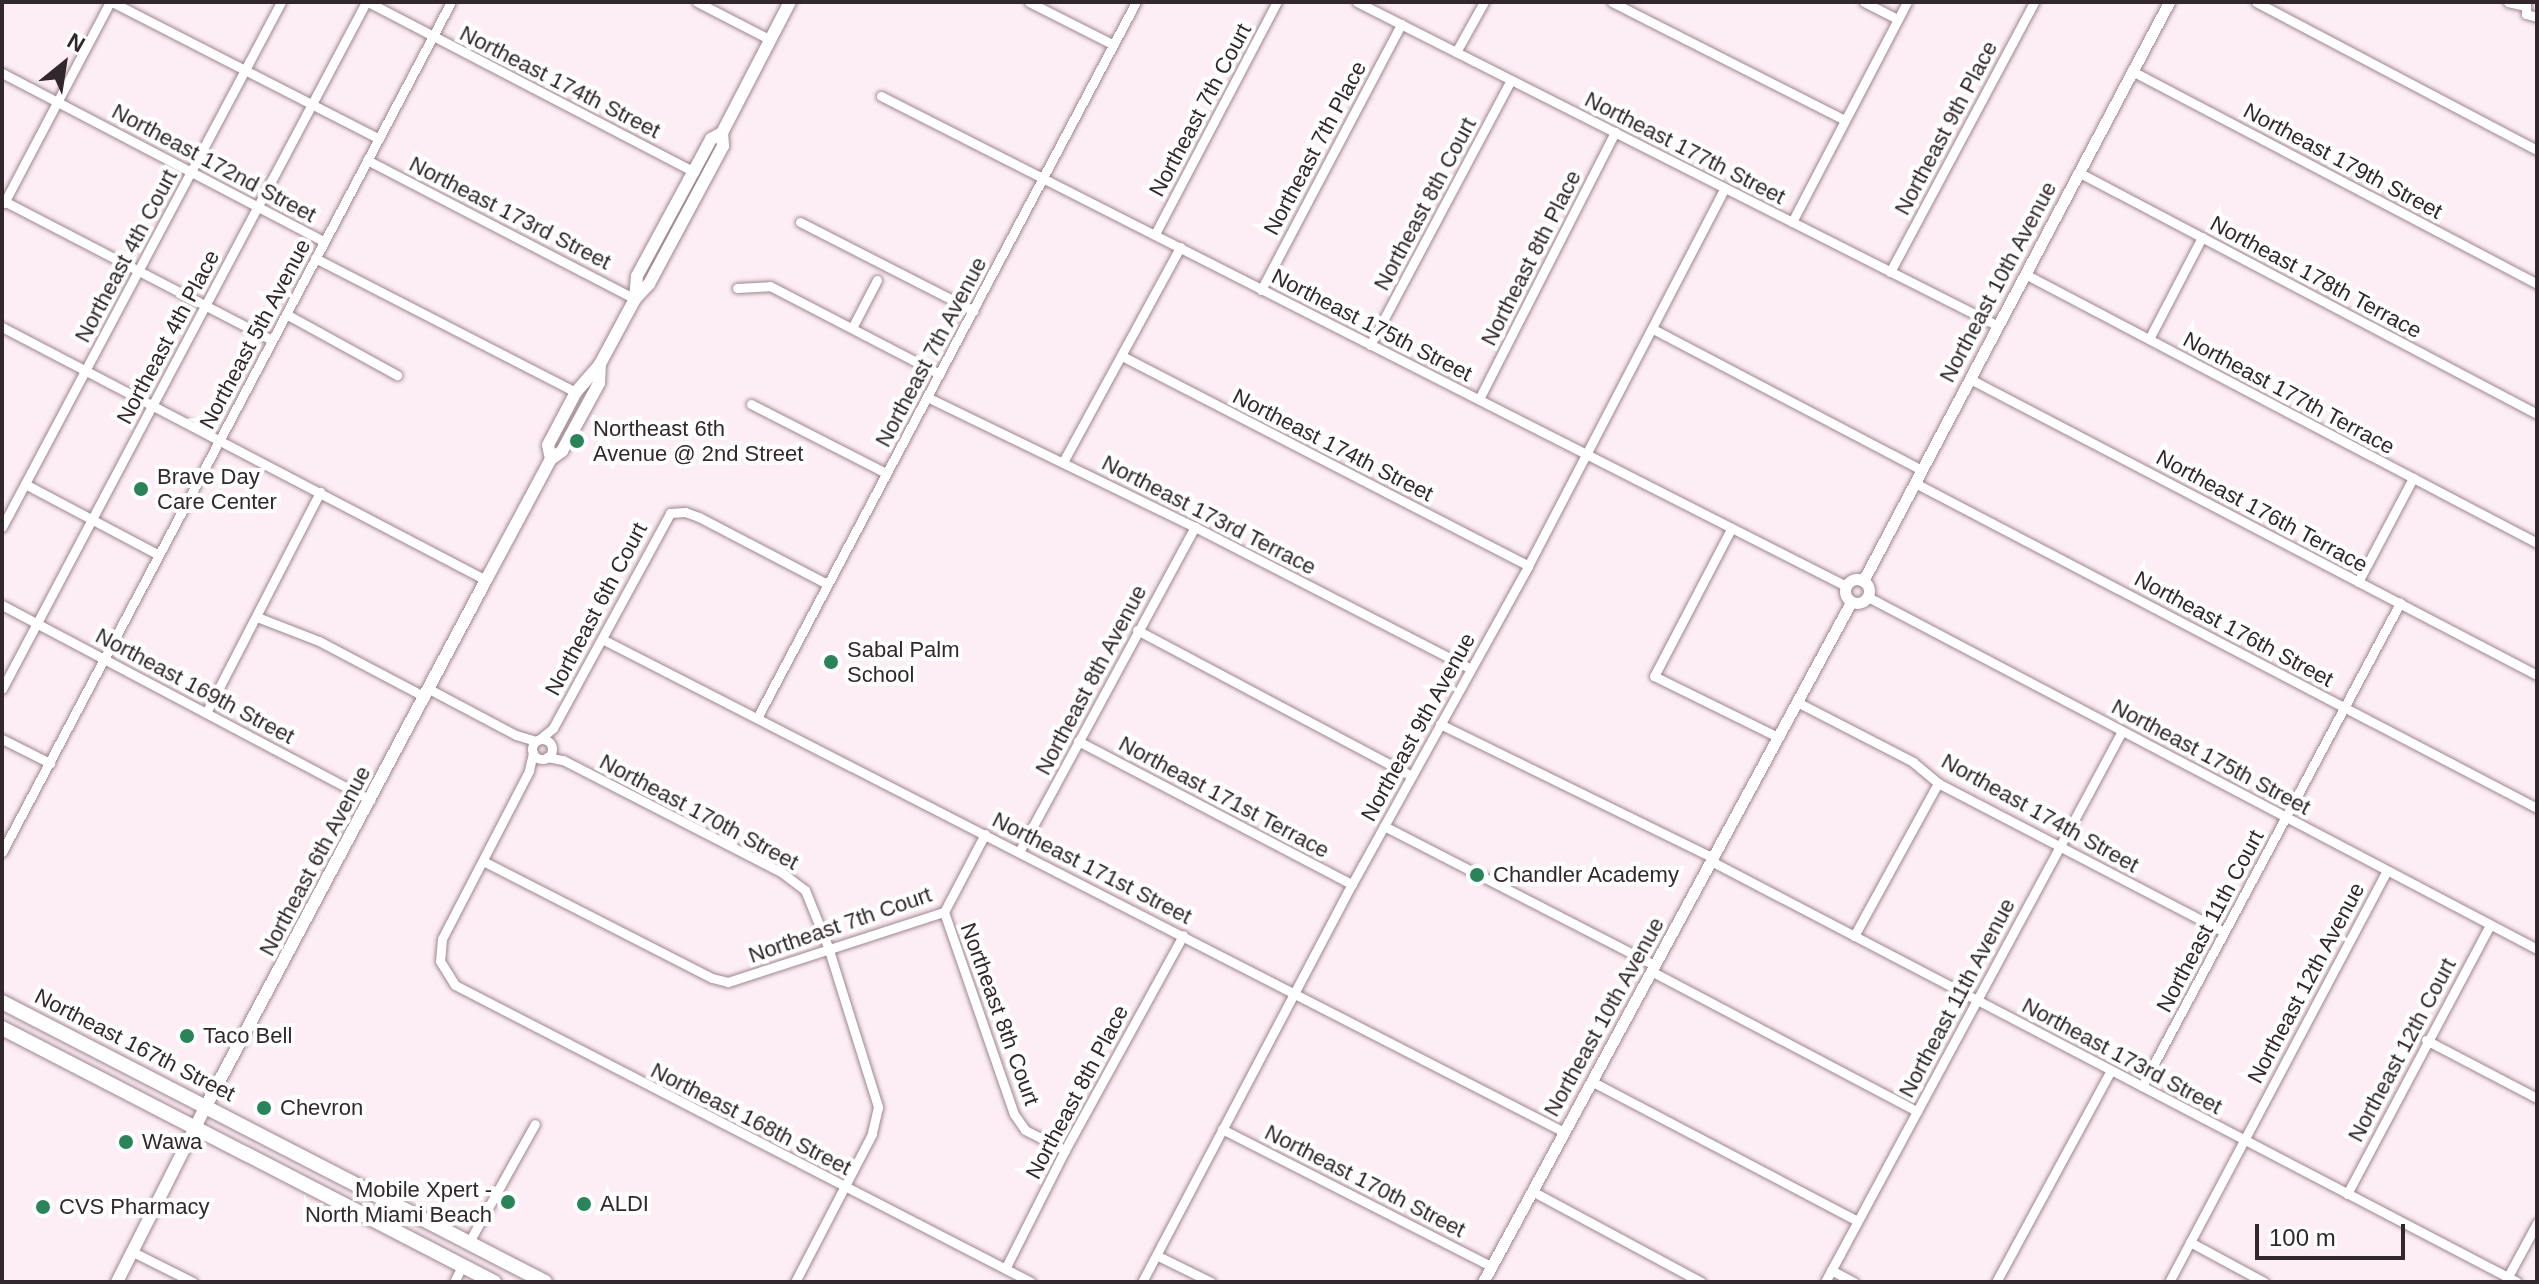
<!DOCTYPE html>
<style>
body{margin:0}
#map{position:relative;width:2539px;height:1284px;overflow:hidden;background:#fdedf4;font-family:Arial,sans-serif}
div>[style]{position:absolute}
.roads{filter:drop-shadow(0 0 2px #9e8691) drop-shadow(0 0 2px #9e8691)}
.minor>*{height:9px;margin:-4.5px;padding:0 4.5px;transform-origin:4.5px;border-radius:4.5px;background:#fff}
.minor>.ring{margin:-4.5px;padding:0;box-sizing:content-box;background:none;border:9px solid #fff;border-radius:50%}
.tertiary>*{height:11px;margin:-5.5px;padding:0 5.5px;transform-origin:5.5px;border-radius:5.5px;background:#fff}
.tertiary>.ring{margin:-5.5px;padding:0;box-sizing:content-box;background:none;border:11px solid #fff;border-radius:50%}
.secondary>*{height:12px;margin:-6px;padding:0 6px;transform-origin:6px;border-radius:6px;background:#fff}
.primary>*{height:14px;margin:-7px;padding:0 7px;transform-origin:7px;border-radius:7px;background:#fff}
.dots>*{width:22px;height:22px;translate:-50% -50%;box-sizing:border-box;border:4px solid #fff;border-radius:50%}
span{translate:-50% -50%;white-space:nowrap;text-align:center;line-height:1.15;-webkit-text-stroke:8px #fff;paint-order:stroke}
.street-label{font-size:22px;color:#31272c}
.poi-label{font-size:22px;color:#31272c}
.left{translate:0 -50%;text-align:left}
.right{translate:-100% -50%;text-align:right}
.frame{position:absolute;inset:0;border:4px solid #31272c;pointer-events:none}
.north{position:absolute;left:24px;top:24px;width:80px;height:80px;-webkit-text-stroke:6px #fff;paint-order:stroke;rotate:30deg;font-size:22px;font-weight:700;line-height:32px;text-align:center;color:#31272c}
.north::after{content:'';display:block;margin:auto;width:28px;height:36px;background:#31272c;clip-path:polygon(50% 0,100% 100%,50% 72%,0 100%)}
.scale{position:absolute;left:2255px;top:1224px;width:150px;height:36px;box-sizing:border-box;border:4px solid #31272c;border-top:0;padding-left:10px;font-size:24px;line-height:28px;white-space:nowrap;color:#31272c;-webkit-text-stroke:6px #fff;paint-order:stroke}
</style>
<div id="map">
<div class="roads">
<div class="minor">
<i style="left:112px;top:2px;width:299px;rotate:27.1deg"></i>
<i style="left:368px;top:2px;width:368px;rotate:27.5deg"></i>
<i style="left:697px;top:2px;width:83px;rotate:27.2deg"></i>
<i style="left:1029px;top:2px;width:93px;rotate:26.8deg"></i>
<i style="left:1357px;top:2px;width:718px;rotate:26.81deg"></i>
<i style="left:1612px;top:2px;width:261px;rotate:26.9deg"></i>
<i style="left:1864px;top:2px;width:38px;rotate:27deg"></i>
<i style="left:2256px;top:2px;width:318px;rotate:27.8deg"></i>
<i style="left:2508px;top:2px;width:17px;rotate:13deg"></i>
<i style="left:2526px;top:2px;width:12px;rotate:90deg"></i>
<i style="left:2526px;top:14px;width:11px;rotate:15deg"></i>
<i style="left:1456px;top:52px;width:57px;rotate:-60.8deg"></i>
<i style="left:2132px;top:71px;width:458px;rotate:27.7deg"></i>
<i style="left:2px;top:73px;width:363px;rotate:27.6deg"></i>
<i style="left:881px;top:96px;width:1082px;rotate:26.92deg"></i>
<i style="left:367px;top:160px;width:302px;rotate:27.4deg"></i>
<i style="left:2078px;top:172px;width:519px;rotate:27.8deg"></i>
<i style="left:2px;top:200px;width:304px;rotate:27.4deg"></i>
<i style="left:4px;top:203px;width:227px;rotate:-62.2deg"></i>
<i style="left:800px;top:222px;width:195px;rotate:27.1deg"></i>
<i style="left:1792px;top:222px;width:248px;rotate:-62.4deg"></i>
<i style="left:1155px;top:234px;width:262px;rotate:-62.3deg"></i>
<i style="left:315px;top:258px;width:293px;rotate:27.2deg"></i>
<i style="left:1890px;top:272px;width:306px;rotate:-61.9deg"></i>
<i style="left:2025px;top:274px;width:578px;rotate:27.72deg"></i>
<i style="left:737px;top:288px;width:33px;rotate:-3deg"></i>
<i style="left:770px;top:286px;width:191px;rotate:27.4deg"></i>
<i style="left:1261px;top:290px;width:301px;rotate:-62.2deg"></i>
<i style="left:286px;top:314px;width:127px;rotate:28.8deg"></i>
<i style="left:2px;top:327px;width:546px;rotate:27.6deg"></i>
<i style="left:852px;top:328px;width:54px;rotate:-62.5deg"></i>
<i style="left:1653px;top:329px;width:304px;rotate:27.7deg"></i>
<i style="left:2149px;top:339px;width:115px;rotate:-62.5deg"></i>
<i style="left:1370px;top:345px;width:300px;rotate:-62deg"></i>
<i style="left:1122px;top:356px;width:457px;rotate:27.3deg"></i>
<i style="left:1970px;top:379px;width:640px;rotate:27.57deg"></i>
<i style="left:929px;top:398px;width:296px;rotate:25.9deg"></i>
<i style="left:1195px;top:527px;width:310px;rotate:27.2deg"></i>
<i style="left:1479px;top:399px;width:300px;rotate:-63deg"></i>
<i style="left:751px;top:404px;width:152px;rotate:27.1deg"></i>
<i style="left:1063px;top:462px;width:245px;rotate:-61.4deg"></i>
<i style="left:1915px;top:483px;width:702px;rotate:27.59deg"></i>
<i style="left:25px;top:484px;width:149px;rotate:27.9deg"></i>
<i style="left:2px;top:527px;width:595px;rotate:-62.01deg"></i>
<i style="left:1731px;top:529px;width:166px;rotate:117.6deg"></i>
<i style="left:1654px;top:676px;width:138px;rotate:26.2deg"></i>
<i style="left:2358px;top:582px;width:118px;rotate:-62.1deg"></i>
<i style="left:1868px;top:597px;width:756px;rotate:27.75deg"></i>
<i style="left:2px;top:605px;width:417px;rotate:27.9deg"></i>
<i style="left:257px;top:617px;width:66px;rotate:21.2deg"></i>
<i style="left:319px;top:641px;width:120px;rotate:27.8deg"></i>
<i style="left:1137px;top:630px;width:311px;rotate:28deg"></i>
<i style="left:602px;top:639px;width:1081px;rotate:27.13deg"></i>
<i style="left:2px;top:689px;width:777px;rotate:-62.08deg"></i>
<i style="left:429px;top:689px;width:98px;rotate:27.9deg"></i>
<i style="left:516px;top:735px;width:21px;rotate:17deg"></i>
<i style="left:1797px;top:702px;width:131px;rotate:27.3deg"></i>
<i style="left:1913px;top:762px;width:33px;rotate:40deg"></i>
<i style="left:1938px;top:783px;width:322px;rotate:27.5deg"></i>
<i style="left:206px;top:713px;width:249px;rotate:-62.7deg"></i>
<i style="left:757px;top:718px;width:810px;rotate:-62.11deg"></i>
<i style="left:1440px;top:724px;width:304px;rotate:26.1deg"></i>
<i style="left:2px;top:739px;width:54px;rotate:26.6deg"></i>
<i style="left:540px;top:739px;width:17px;rotate:-40deg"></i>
<i style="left:553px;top:728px;width:245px;rotate:-61.4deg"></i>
<i style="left:670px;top:513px;width:15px;rotate:-4deg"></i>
<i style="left:685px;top:512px;width:15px;rotate:20deg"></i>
<i style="left:699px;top:517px;width:144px;rotate:27.6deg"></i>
<i class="ring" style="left:532px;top:739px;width:11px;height:11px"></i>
<i style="left:1078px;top:741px;width:309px;rotate:27.6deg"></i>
<i style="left:533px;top:753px;width:18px;rotate:103deg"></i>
<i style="left:529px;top:771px;width:189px;rotate:117.4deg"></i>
<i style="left:442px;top:939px;width:22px;rotate:95deg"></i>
<i style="left:440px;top:961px;width:28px;rotate:58deg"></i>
<i style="left:455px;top:985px;width:648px;rotate:27.28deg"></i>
<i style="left:547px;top:757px;width:16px;rotate:11deg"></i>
<i style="left:563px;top:760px;width:245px;rotate:27.2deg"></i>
<i style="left:781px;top:872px;width:30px;rotate:37deg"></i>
<i style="left:805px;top:890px;width:61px;rotate:68deg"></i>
<i style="left:828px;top:947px;width:168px;rotate:72.6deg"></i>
<i style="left:878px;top:1107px;width:28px;rotate:103deg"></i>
<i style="left:872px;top:1134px;width:167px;rotate:117.5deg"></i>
<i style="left:1384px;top:826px;width:305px;rotate:27.2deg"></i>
<i style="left:2px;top:852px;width:961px;rotate:-62.16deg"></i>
<i style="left:1019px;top:852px;width:370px;rotate:-61.6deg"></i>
<i style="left:483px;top:861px;width:257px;rotate:27.1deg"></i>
<i style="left:712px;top:978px;width:16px;rotate:14deg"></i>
<i style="left:728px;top:982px;width:227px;rotate:-18deg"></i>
<i style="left:944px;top:912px;width:88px;rotate:-62.3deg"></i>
<i style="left:1711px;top:861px;width:909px;rotate:27.58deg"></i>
<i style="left:944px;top:912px;width:214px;rotate:70.9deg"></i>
<i style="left:1014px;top:1114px;width:19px;rotate:55deg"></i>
<i style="left:1025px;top:1130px;width:45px;rotate:26.6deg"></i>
<i style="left:1854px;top:936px;width:175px;rotate:-61.2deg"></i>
<i style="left:1651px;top:971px;width:301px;rotate:27.8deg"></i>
<i style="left:2426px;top:1040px;width:125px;rotate:27.6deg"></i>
<i style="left:1591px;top:1081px;width:301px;rotate:27.7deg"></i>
<i style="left:2142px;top:1086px;width:548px;rotate:-61.89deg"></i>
<i style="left:1222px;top:1129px;width:302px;rotate:27deg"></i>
<i style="left:1532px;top:1191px;width:192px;rotate:28.3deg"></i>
<i style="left:2347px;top:1194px;width:305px;rotate:-62deg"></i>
<i style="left:469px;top:1242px;width:135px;rotate:-60.8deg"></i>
<i style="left:2190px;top:1242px;width:84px;rotate:28.4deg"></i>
<i style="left:133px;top:1252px;width:67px;rotate:26.6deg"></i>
<i style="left:1158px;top:1256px;width:59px;rotate:26.1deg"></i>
<i style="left:1006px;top:1267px;width:131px;rotate:-63.2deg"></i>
<i style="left:1065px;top:1150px;width:245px;rotate:-61.2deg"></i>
<i style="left:1831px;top:1270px;width:26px;rotate:28deg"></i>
<i style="left:454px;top:1282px;width:18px;rotate:-63deg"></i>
<i style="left:1142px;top:1282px;width:450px;rotate:-62.2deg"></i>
<i style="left:1352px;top:884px;width:363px;rotate:-61deg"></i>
<i style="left:1528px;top:566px;width:426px;rotate:-62.5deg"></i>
<i style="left:1825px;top:1282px;width:626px;rotate:-61.67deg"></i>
<i style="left:1996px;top:1282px;width:241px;rotate:-61.5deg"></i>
<i style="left:2169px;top:1282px;width:465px;rotate:-62.1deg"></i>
<i style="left:2505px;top:1282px;width:67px;rotate:-61.5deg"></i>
</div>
<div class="tertiary">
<i class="ring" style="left:1845px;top:579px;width:13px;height:13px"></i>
<i style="left:1863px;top:581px;width:655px;rotate:-62.14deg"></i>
<i style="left:1483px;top:1282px;width:773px;rotate:-61.58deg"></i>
</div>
<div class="secondary">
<i style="left:635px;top:299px;width:23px;rotate:-85deg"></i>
<i style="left:637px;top:276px;width:156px;rotate:-61.6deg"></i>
<i style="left:711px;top:139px;width:13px;rotate:-29deg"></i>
<i style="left:551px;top:459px;width:14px;rotate:-102deg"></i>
<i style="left:548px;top:445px;width:60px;rotate:-62.2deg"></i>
<i style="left:576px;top:392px;width:37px;rotate:-49deg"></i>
<i style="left:600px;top:364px;width:74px;rotate:-61.7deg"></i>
<i style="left:635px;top:299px;width:21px;rotate:-47deg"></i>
<i style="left:649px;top:284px;width:157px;rotate:-61.8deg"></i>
<i style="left:723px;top:146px;width:13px;rotate:-94deg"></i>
<i style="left:722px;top:133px;width:148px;rotate:-62.6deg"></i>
<i style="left:117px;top:1282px;width:197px;rotate:-63.2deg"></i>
<i style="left:206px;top:1106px;width:596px;rotate:-61.97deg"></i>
<i style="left:486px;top:580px;width:137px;rotate:-61.8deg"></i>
<i style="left:551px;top:459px;width:14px;rotate:-36deg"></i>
<i style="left:562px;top:451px;width:77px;rotate:-61.4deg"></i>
<i style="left:599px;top:383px;width:19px;rotate:-87deg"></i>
</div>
<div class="primary">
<i style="left:2px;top:1002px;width:611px;rotate:27.28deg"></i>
<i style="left:2px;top:1028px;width:554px;rotate:27.31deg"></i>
</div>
</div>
<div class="dots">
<i style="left:577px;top:441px;background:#2b8459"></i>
<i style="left:141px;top:489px;background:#2b8459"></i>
<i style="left:831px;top:662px;background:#2b8459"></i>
<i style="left:1477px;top:875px;background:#2b8459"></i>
<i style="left:187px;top:1036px;background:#2b8459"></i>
<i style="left:264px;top:1108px;background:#2b8459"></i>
<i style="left:126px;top:1142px;background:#2b8459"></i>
<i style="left:508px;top:1202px;background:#2b8459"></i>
<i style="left:584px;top:1204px;background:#2b8459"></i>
<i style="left:43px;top:1207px;background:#2b8459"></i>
</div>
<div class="street-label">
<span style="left:560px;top:82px;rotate:27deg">Northeast 174th Street</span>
<span style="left:1200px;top:110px;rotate:-62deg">Northeast 7th Court</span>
<span style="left:1946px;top:128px;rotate:-62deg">Northeast 9th Place</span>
<span style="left:1315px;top:148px;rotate:-62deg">Northeast 7th Place</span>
<span style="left:1685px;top:148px;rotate:27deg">Northeast 177th Street</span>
<span style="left:2343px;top:161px;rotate:28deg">Northeast 179th Street</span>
<span style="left:214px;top:163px;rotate:28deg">Northeast 172nd Street</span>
<span style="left:1425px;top:204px;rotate:-62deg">Northeast 8th Court</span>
<span style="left:510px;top:213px;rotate:27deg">Northeast 173rd Street</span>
<span style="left:126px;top:256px;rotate:-62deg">Northeast 4th Court</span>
<span style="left:1531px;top:258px;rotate:-63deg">Northeast 8th Place</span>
<span style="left:2316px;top:277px;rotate:28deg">Northeast 178th Terrace</span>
<span style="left:1998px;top:282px;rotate:-62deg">Northeast 10th Avenue</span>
<span style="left:1372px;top:325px;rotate:27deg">Northeast 175th Street</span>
<span style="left:255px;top:334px;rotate:-62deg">Northeast 5th Avenue</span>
<span style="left:168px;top:337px;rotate:-62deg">Northeast 4th Place</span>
<span style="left:931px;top:352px;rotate:-62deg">Northeast 7th Avenue</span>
<span style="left:2289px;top:393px;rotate:28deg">Northeast 177th Terrace</span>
<span style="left:1333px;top:445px;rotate:27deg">Northeast 174th Street</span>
<span style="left:2262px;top:511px;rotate:28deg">Northeast 176th Terrace</span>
<span style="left:1209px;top:515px;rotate:27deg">Northeast 173rd Terrace</span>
<span style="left:596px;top:609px;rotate:-62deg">Northeast 6th Court</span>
<span style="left:2234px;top:629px;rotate:28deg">Northeast 176th Street</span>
<span style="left:1091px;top:680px;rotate:-62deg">Northeast 8th Avenue</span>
<span style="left:195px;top:686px;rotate:28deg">Northeast 169th Street</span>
<span style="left:1418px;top:727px;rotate:-61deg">Northeast 9th Avenue</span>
<span style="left:2211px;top:757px;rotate:28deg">Northeast 175th Street</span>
<span style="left:1224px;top:797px;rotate:28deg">Northeast 171st Terrace</span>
<span style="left:699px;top:812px;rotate:28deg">Northeast 170th Street</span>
<span style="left:2040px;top:813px;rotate:29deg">Northeast 174th Street</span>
<span style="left:315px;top:861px;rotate:-62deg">Northeast 6th Avenue</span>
<span style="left:1092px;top:868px;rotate:27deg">Northeast 171st Street</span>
<span style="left:2210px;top:921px;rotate:-62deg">Northeast 11th Court</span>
<span style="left:840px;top:925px;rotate:-19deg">Northeast 7th Court</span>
<span style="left:2306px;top:983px;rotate:-62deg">Northeast 12th Avenue</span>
<span style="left:1957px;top:998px;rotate:-62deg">Northeast 11th Avenue</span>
<span style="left:1000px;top:1014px;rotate:70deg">Northeast 8th Court</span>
<span style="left:1604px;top:1017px;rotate:-61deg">Northeast 10th Avenue</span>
<span style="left:135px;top:1045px;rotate:27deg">Northeast 167th Street</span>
<span style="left:2402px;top:1050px;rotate:-62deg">Northeast 12th Court</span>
<span style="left:2122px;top:1056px;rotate:28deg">Northeast 173rd Street</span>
<span style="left:1077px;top:1092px;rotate:-62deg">Northeast 8th Place</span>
<span style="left:751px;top:1119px;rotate:27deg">Northeast 168th Street</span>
<span style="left:1365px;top:1181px;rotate:27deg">Northeast 170th Street</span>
</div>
<div class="poi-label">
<span class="left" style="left:593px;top:441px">Northeast 6th<br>Avenue @ 2nd Street</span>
<span class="left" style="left:157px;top:489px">Brave Day<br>Care Center</span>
<span class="left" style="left:847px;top:662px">Sabal Palm<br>School</span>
<span class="left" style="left:1493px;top:875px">Chandler Academy</span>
<span class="left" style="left:203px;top:1036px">Taco Bell</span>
<span class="left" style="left:280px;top:1108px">Chevron</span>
<span class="left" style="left:142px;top:1142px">Wawa</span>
<span class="right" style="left:492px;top:1202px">Mobile Xpert -<br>North Miami Beach</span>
<span class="left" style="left:600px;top:1204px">ALDI</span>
<span class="left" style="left:59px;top:1207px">CVS Pharmacy</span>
</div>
<div class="frame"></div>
<div class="north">N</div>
<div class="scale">100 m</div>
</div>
